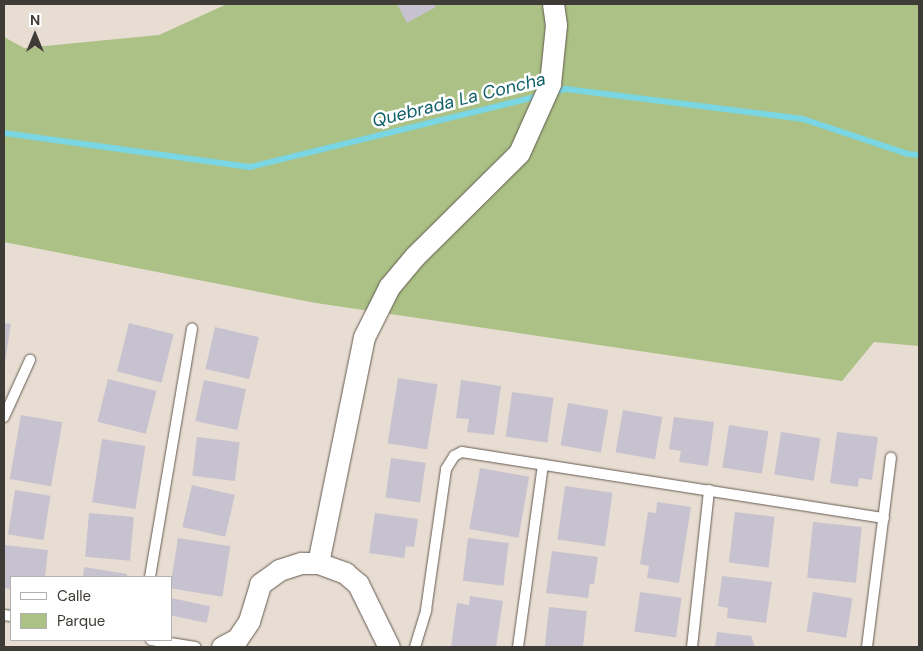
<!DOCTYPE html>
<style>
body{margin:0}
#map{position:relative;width:923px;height:651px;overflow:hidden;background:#e8ddd2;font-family:"DM Sans",sans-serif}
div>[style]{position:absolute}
.green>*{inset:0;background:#abc185}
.stream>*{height:6px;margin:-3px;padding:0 3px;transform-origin:3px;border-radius:3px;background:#7ad6e2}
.building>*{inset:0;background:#c7c2cf;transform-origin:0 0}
.roads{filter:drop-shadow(0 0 1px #645b51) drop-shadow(0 0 1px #645b51)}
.service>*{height:10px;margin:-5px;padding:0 5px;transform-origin:5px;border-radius:5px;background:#fff}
.minor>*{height:21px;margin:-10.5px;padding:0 10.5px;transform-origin:10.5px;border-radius:10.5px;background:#fff}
span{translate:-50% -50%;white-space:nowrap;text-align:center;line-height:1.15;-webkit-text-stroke:5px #fff;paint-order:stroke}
.water-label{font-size:18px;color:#126169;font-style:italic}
.frame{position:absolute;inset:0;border:5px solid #3f3b36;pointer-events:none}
.legend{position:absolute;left:10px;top:576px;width:162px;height:65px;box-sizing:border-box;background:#fff;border:1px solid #b2b1af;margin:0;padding:6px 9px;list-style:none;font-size:15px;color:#3f3b36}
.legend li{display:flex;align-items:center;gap:10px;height:25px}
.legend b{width:25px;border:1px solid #b2b1af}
.north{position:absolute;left:10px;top:10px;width:50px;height:50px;-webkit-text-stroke:4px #fff;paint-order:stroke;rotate:0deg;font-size:14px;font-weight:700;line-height:20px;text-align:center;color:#3f3b36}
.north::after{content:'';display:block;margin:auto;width:18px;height:22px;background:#3f3b36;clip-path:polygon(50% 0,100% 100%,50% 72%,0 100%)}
</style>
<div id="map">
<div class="green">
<i style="clip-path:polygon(227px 4px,919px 4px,919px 346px,874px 342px,842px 381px,316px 303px,4px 242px,4px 37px,24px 48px,159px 35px)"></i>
</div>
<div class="stream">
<i style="left:551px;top:93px;width:16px;rotate:-15deg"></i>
<i style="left:566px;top:89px;width:239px;rotate:7.2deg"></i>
<i style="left:803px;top:119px;width:111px;rotate:18.4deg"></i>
<i style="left:908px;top:154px;width:11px;rotate:5deg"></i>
<i style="left:4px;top:133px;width:248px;rotate:7.9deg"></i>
<i style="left:250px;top:167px;width:298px;rotate:-13.8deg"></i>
</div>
<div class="building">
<i style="clip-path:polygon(397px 4px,434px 4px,436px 7px,407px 23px)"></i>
<i style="clip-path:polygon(4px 323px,11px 324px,5px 362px,4px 362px)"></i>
<i style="left:129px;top:323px;width:46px;height:50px;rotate:14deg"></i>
<i style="left:215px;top:327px;width:45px;height:43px;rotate:13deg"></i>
<i style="left:398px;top:378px;width:40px;height:66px;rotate:9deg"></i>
<i style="left:108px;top:379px;width:50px;height:44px;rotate:14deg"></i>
<i style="left:204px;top:380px;width:43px;height:42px;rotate:12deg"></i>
<i style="clip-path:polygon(461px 380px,501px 386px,494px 435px,467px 432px,469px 419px,456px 418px)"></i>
<i style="left:512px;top:392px;width:42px;height:45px;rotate:8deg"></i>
<i style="left:568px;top:403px;width:41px;height:43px;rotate:10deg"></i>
<i style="left:623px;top:410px;width:40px;height:43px;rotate:10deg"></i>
<i style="left:21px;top:415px;width:42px;height:65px;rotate:10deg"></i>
<i style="clip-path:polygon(674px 417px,714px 422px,708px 466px,679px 462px,681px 451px,669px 449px)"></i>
<i style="left:729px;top:425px;width:40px;height:43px;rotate:9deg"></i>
<i style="left:781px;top:432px;width:40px;height:43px;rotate:9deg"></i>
<i style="clip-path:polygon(837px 432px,878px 437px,872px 480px,859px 478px,858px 487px,830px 483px)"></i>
<i style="left:197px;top:437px;width:43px;height:39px;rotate:7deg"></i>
<i style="left:102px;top:439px;width:44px;height:64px;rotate:9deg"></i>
<i style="left:391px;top:458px;width:35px;height:40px;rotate:8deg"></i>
<i style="left:480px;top:468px;width:50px;height:62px;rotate:10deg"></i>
<i style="left:192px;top:485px;width:44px;height:43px;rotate:13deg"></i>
<i style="left:565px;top:486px;width:48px;height:54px;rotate:8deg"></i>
<i style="left:15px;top:490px;width:36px;height:45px;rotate:9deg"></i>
<i style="clip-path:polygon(657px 502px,691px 507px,679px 583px,647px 578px,649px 566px,640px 564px,648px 512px,656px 513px)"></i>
<i style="left:735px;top:512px;width:40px;height:51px;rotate:7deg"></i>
<i style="left:89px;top:513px;width:45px;height:44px;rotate:5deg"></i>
<i style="clip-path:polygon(375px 513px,418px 519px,414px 547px,406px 546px,404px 558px,369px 553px)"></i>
<i style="left:813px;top:522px;width:49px;height:56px;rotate:6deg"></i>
<i style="left:178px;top:538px;width:53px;height:51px;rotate:9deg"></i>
<i style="left:468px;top:538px;width:41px;height:43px;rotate:7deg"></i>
<i style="clip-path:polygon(4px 545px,48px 550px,45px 577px,11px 577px,11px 589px,4px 588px)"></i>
<i style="clip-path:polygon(552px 551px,598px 557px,594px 584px,590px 584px,588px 598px,546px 593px)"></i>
<i style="clip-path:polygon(84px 567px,127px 574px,127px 577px,83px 577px)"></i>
<i style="clip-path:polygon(722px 576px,772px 582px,766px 623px,727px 618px,728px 608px,718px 606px)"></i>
<i style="left:640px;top:592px;width:42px;height:40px;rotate:8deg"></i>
<i style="left:813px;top:592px;width:40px;height:40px;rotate:9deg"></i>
<i style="clip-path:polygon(470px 596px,503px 601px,496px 647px,451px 647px,457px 603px,469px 605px)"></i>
<i style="left:171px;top:598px;width:40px;height:17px;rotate:12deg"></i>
<i style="left:549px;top:607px;width:38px;height:40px;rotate:6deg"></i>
<i style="clip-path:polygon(717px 632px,751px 636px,755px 647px,715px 647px)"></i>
</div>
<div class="roads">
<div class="service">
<i style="left:4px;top:417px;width:63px;rotate:-65.5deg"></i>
<i style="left:150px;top:577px;width:252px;rotate:-80.4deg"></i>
<i style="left:4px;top:615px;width:7px;rotate:8deg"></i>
<i style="left:151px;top:640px;width:45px;rotate:9deg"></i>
<i style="left:415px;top:647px;width:39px;rotate:-73deg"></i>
<i style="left:426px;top:610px;width:142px;rotate:-81.9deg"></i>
<i style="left:446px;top:469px;width:15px;rotate:-58deg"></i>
<i style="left:454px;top:456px;width:9px;rotate:-27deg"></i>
<i style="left:462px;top:452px;width:427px;rotate:8.9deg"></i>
<i style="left:518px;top:647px;width:184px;rotate:-82.2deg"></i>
<i style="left:692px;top:647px;width:158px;rotate:-83.8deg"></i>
<i style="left:867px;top:647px;width:191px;rotate:-82.8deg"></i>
</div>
<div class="minor">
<i style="left:318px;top:563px;width:231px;rotate:-78.5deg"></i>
<i style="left:364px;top:337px;width:56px;rotate:-63.4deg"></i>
<i style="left:389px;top:287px;width:40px;rotate:-50deg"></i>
<i style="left:415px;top:256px;width:146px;rotate:-44.7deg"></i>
<i style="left:519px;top:153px;width:76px;rotate:-65.8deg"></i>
<i style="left:550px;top:84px;width:59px;rotate:-84.2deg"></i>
<i style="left:556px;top:25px;width:21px;rotate:-98deg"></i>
<i style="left:222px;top:647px;width:17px;rotate:-28deg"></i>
<i style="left:237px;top:639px;width:22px;rotate:-56deg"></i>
<i style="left:249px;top:621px;width:39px;rotate:-73deg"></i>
<i style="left:260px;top:584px;width:24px;rotate:-36deg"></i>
<i style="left:279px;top:570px;width:23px;rotate:-18deg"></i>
<i style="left:301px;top:563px;width:17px"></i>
<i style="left:318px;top:563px;width:29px;rotate:20deg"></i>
<i style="left:345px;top:573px;width:17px;rotate:40deg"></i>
<i style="left:358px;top:584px;width:70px;rotate:63.8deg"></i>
</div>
</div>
<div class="water-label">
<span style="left:459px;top:100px;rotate:-14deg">Quebrada La Concha</span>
</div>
<div class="frame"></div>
<ul class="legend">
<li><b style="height:6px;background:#fff"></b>Calle</li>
<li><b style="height:14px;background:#abc185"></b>Parque</li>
</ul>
<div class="north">N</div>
</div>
